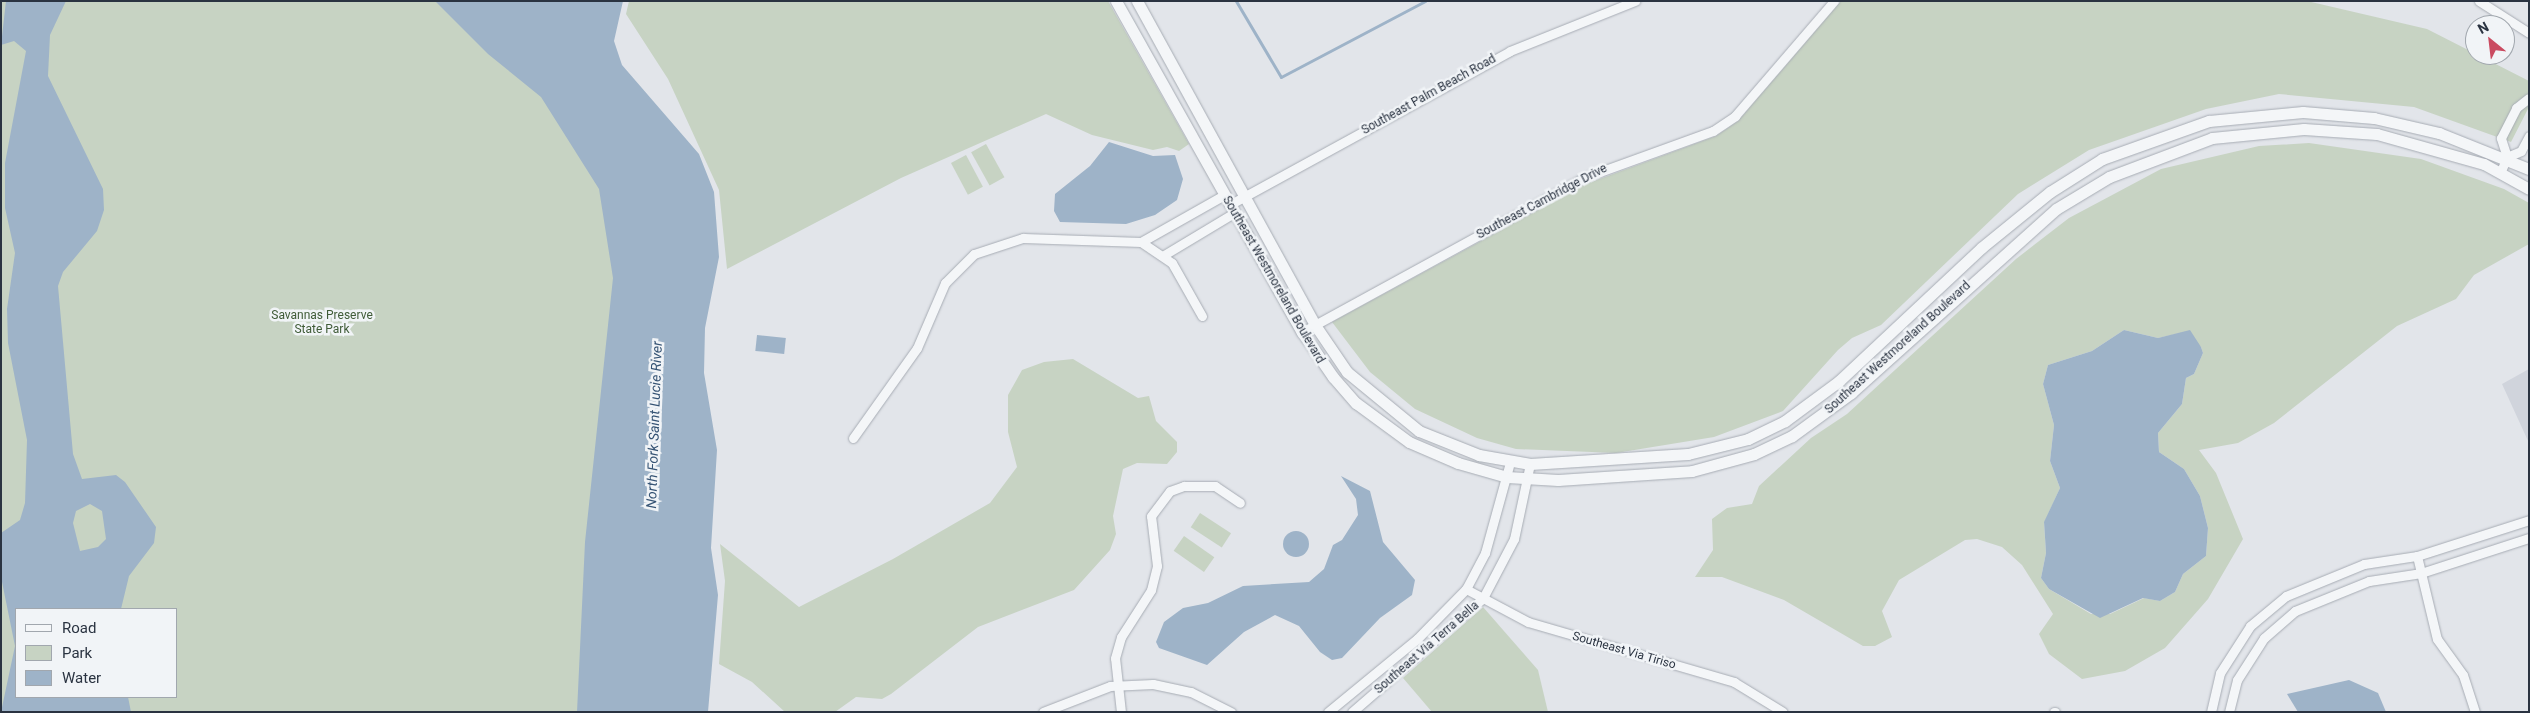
<!DOCTYPE html>
<style>
body{margin:0}
#map{position:relative;width:2530px;height:713px;overflow:hidden;background:#e2e5ea;font-family:Roboto,sans-serif}
div>[style]{position:absolute}
.built>*{inset:0;background:#d0d4dc}
.green>*{inset:0;background:#c7d3c3;transform-origin:0 0}
.water>*{inset:0;background:#9eb3c8;transform-origin:0 0}
.round{border-radius:50%}
.stream>*{height:3px;margin:-1.5px;padding:0 1.5px;transform-origin:1.5px;border-radius:1.5px;background:#9eb3c8}
.roads{filter:drop-shadow(0 0 1px #a7acb4) drop-shadow(0 0 1px #a7acb4)}
.minor>*{height:9px;margin:-4.5px;padding:0 4.5px;transform-origin:4.5px;border-radius:4.5px;background:#f4f6f8}
.tertiary>*{height:11px;margin:-5.5px;padding:0 5.5px;transform-origin:5.5px;border-radius:5.5px;background:#f4f6f8}
span{translate:-50% -50%;white-space:nowrap;text-align:center;line-height:1.15;-webkit-text-stroke:5px #f1f4f7;paint-order:stroke}
.street-label{font-size:12px;color:#2a3341}
.park-label{font-size:12px;color:#405c38}
.water-label{font-size:14px;color:#355374;font-style:italic}
.frame{position:absolute;inset:0;border:2px solid #2a3341;pointer-events:none}
.legend{position:absolute;left:15px;top:608px;width:162px;height:90px;box-sizing:border-box;background:#f1f4f7;border:1px solid #a1a7ae;margin:0;padding:6px 9px;list-style:none;font-size:15px;color:#2a3341}
.legend li{display:flex;align-items:center;gap:10px;height:25px}
.legend b{width:25px;border:1px solid #a1a7ae}
.north{position:absolute;left:2465px;top:15px;width:50px;height:50px;box-sizing:border-box;background:#f1f4f7;border:1px solid #a1a7ae;border-radius:50%;rotate:331deg;font-size:14px;font-weight:700;line-height:20px;text-align:center;color:#2a3341}
.north::after{content:'';display:block;margin:auto;width:18px;height:22px;background:#ca4b61;clip-path:polygon(50% 0,100% 100%,50% 72%,0 100%)}
</style>
<div id="map">
<div class="built">
<i style="clip-path:polygon(2529px 369px,2529px 443px,2502px 384px)"></i>
</div>
<div class="green">
<i style="clip-path:polygon(evenodd,1px 1px,508px 1px,647px 204px,628px 712px,1px 712px,1px 1px,16px 609px,176px 609px,176px 697px,16px 697px,16px 609px)"></i>
<i style="clip-path:polygon(629px 1px,1108px 1px,1189px 144px,1179px 151px,1167px 147px,1153px 150px,1092px 135px,1046px 114px,901px 178px,727px 269px,719px 190px,668px 79px,626px 14px)"></i>
<i style="clip-path:polygon(1841px 1px,2307px 1px,2427px 29px,2529px 81px,2529px 107px,2511px 142px,2414px 107px,2279px 94px,2206px 109px,2089px 150px,2018px 194px,1881px 325px,1852px 338px,1838px 350px,1783px 411px,1714px 437px,1616px 453px,1516px 449px,1477px 438px,1415px 409px,1370px 372px,1332px 322px,1586px 184px,1716px 136px,1738px 121px)"></i>
<i style="clip-path:polygon(evenodd,2309px 143px,2421px 159px,2504px 189px,2529px 203px,2529px 244px,2474px 275px,2456px 299px,2397px 326px,2274px 423px,2238px 443px,2199px 450px,2216px 473px,2243px 539px,2208px 599px,2165px 648px,2125px 671px,2082px 679px,2049px 654px,2039px 634px,2053px 614px,2022px 565px,2002px 547px,1977px 539px,1965px 540px,1899px 580px,1882px 611px,1892px 637px,1875px 646px,1863px 646px,1784px 600px,1722px 577px,1695px 577px,1713px 550px,1712px 519px,1727px 508px,1752px 504px,1759px 486px,1811px 438px,1847px 414px,2016px 259px,2069px 218px,2161px 169px,2259px 146px,2309px 143px,2124px 330px,2158px 338px,2185px 332px,2201px 347px,2203px 353px,2194px 374px,2186px 378px,2182px 404px,2158px 433px,2159px 452px,2184px 469px,2200px 496px,2208px 528px,2206px 556px,2183px 574px,2175px 592px,2160px 601px,2144px 598px,2110px 614px,2091px 614px,2049px 589px,2041px 578px,2046px 553px,2044px 523px,2060px 488px,2050px 461px,2054px 425px,2043px 384px,2048px 365px,2092px 351px,2124px 330px)"></i>
<i style="left:986px;top:144px;width:38px;height:17px;rotate:61deg"></i>
<i style="left:966px;top:155px;width:36px;height:17px;rotate:62deg"></i>
<i style="clip-path:polygon(1073px 359px,1138px 398px,1149px 396px,1156px 421px,1177px 442px,1177px 452px,1167px 464px,1137px 463px,1123px 469px,1113px 516px,1116px 534px,1110px 550px,1074px 590px,978px 627px,891px 694px,882px 699px,856px 697px,835px 712px,785px 712px,752px 682px,719px 664px,725px 581px,720px 544px,799px 607px,893px 559px,990px 503px,1017px 467px,1008px 432px,1008px 395px,1022px 370px,1044px 362px)"></i>
<i style="left:1200px;top:513px;width:37px;height:17px;rotate:33deg"></i>
<i style="left:1184px;top:536px;width:37px;height:18px;rotate:35deg"></i>
<i style="clip-path:polygon(1483px 607px,1538px 670px,1548px 712px,1432px 712px,1403px 678px)"></i>
</div>
<div class="water">
<i style="clip-path:polygon(evenodd,6px 1px,66px 1px,50px 35px,48px 76px,103px 189px,104px 210px,97px 231px,63px 272px,58px 286px,73px 454px,82px 479px,116px 475px,125px 482px,156px 527px,154px 543px,129px 576px,121px 609px,16px 609px,16px 697px,128px 697px,131px 712px,1px 712px,15px 646px,1px 577px,1px 533px,20px 520px,25px 503px,27px 440px,8px 343px,7px 309px,15px 253px,5px 208px,5px 163px,26px 51px,14px 41px,1px 45px,6px 1px,90px 504px,102px 511px,106px 539px,98px 547px,80px 551px,73px 523px,76px 511px,90px 504px)"></i>
<i style="clip-path:polygon(435px 1px,623px 1px,614px 41px,622px 65px,699px 154px,714px 192px,719px 257px,705px 328px,704px 373px,717px 450px,711px 548px,718px 595px,708px 712px,577px 712px,585px 542px,613px 278px,599px 189px,541px 97px,488px 54px)"></i>
<i style="clip-path:polygon(1109px 142px,1153px 156px,1175px 155px,1183px 179px,1177px 200px,1155px 215px,1126px 224px,1060px 222px,1054px 211px,1055px 194px,1090px 166px)"></i>
<i style="clip-path:polygon(2124px 330px,2158px 338px,2190px 330px,2201px 347px,2203px 353px,2194px 374px,2186px 378px,2182px 404px,2158px 433px,2159px 452px,2184px 469px,2200px 496px,2208px 528px,2206px 556px,2183px 574px,2175px 592px,2160px 601px,2143px 598px,2100px 618px,2049px 589px,2041px 578px,2046px 553px,2044px 522px,2060px 488px,2050px 461px,2054px 425px,2043px 384px,2048px 365px,2092px 351px)"></i>
<i style="left:757px;top:335px;width:29px;height:16px;rotate:6deg"></i>
<i style="clip-path:polygon(1341px 476px,1370px 491px,1383px 542px,1415px 580px,1412px 595px,1380px 618px,1342px 658px,1332px 660px,1320px 652px,1299px 626px,1275px 615px,1244px 632px,1207px 665px,1159px 648px,1156px 642px,1164px 622px,1183px 608px,1208px 603px,1243px 586px,1309px 582px,1324px 569px,1333px 545px,1342px 540px,1358px 515px,1356px 499px)"></i>
<i class="round" style="left:1283px;top:531px;width:26px;height:26px"></i>
<i style="clip-path:polygon(2349px 680px,2378px 693px,2386px 712px,2298px 712px,2287px 694px)"></i>
</div>
<div class="stream">
<i style="left:1236px;top:1px;width:88px;rotate:59.4deg"></i>
<i style="left:1281px;top:77px;width:163px;rotate:-27.8deg"></i>
</div>
<div class="roads">
<div class="minor">
<i style="left:2479px;top:1px;width:59px;rotate:32.6deg"></i>
<i style="left:2507px;top:157px;width:20px;rotate:-108deg"></i>
<i style="left:2501px;top:138px;width:34px;rotate:-63deg"></i>
<i style="left:2516px;top:108px;width:16px;rotate:-38deg"></i>
<i style="left:2500px;top:173px;width:17px;rotate:-66deg"></i>
<i style="left:2507px;top:157px;width:15px;rotate:-23deg"></i>
<i style="left:2521px;top:151px;width:17px;rotate:-62deg"></i>
<i style="left:1229px;top:205px;width:320px;rotate:-28.7deg"></i>
<i style="left:1510px;top:51px;width:135px;rotate:-21.8deg"></i>
<i style="left:1141px;top:242px;width:37px;rotate:34deg"></i>
<i style="left:1172px;top:263px;width:61px;rotate:60.5deg"></i>
<i style="left:1164px;top:255px;width:82px;rotate:-31deg"></i>
<i style="left:1302px;top:332px;width:320px;rotate:-28.7deg"></i>
<i style="left:1583px;top:178px;width:138px;rotate:-19.9deg"></i>
<i style="left:1713px;top:131px;width:27px;rotate:-34deg"></i>
<i style="left:1735px;top:116px;width:152px;rotate:-49.3deg"></i>
<i style="left:853px;top:438px;width:110px;rotate:-54.6deg"></i>
<i style="left:917px;top:348px;width:71px;rotate:-66.7deg"></i>
<i style="left:945px;top:283px;width:41px;rotate:-45deg"></i>
<i style="left:974px;top:254px;width:52px;rotate:-18.1deg"></i>
<i style="left:1023px;top:238px;width:118px;rotate:1.9deg"></i>
<i style="left:1141px;top:242px;width:95px;rotate:-29.5deg"></i>
<i style="left:2417px;top:556px;width:85px;rotate:76.5deg"></i>
<i style="left:2437px;top:639px;width:44px;rotate:54.2deg"></i>
<i style="left:2463px;top:675px;width:39px;rotate:72deg"></i>
<i style="left:1466px;top:589px;width:70px;rotate:28deg"></i>
<i style="left:1528px;top:622px;width:215px;rotate:16.2deg"></i>
<i style="left:1734px;top:682px;width:57px;rotate:31.5deg"></i>
<i style="left:1043px;top:712px;width:72px;rotate:-21.2deg"></i>
<i style="left:1110px;top:686px;width:43px;rotate:-2.7deg"></i>
<i style="left:1153px;top:684px;width:39px;rotate:12deg"></i>
<i style="left:1191px;top:692px;width:45px;rotate:26.6deg"></i>
<i style="left:1121px;top:712px;width:54px;rotate:-96.3deg"></i>
<i style="left:1115px;top:658px;width:22px;rotate:-74deg"></i>
<i style="left:1121px;top:637px;width:56px;rotate:-57.4deg"></i>
<i style="left:1151px;top:590px;width:25px;rotate:-76deg"></i>
<i style="left:1157px;top:566px;width:50px;rotate:-96.8deg"></i>
<i style="left:1151px;top:516px;width:31px;rotate:-53deg"></i>
<i style="left:1170px;top:491px;width:15px;rotate:-20deg"></i>
<i style="left:1184px;top:486px;width:31px"></i>
<i style="left:1215px;top:486px;width:30px;rotate:34deg"></i>
<i style="left:1328px;top:712px;width:115px;rotate:-39.4deg"></i>
<i style="left:1417px;top:639px;width:70px;rotate:-45.6deg"></i>
<i style="left:1466px;top:589px;width:41px;rotate:-62.2deg"></i>
<i style="left:1485px;top:553px;width:94px;rotate:-74.6deg"></i>
<i style="left:1352px;top:712px;width:174px;rotate:-41deg"></i>
<i style="left:1483px;top:598px;width:67px;rotate:-62.3deg"></i>
<i style="left:1514px;top:539px;width:77px;rotate:-78deg"></i>
<i style="left:2054px;top:712px;width:1px"></i>
<i style="left:2211px;top:712px;width:40px;rotate:-77deg"></i>
<i style="left:2220px;top:673px;width:56px;rotate:-57.4deg"></i>
<i style="left:2250px;top:626px;width:47px;rotate:-39.8deg"></i>
<i style="left:2286px;top:596px;width:84px;rotate:-22.3deg"></i>
<i style="left:2364px;top:564px;width:54px;rotate:-8.6deg"></i>
<i style="left:2417px;top:556px;width:118px;rotate:-17.8deg"></i>
<i style="left:2229px;top:712px;width:33px;rotate:-76deg"></i>
<i style="left:2237px;top:680px;width:50px;rotate:-57.3deg"></i>
<i style="left:2264px;top:638px;width:41px;rotate:-41.1deg"></i>
<i style="left:2295px;top:611px;width:80px;rotate:-22.1deg"></i>
<i style="left:2369px;top:581px;width:53px;rotate:-8.7deg"></i>
<i style="left:2421px;top:573px;width:114px;rotate:-18deg"></i>
</div>
<div class="tertiary">
<i style="left:1116px;top:1px;width:380px;rotate:60.7deg"></i>
<i style="left:1302px;top:332px;width:55px;rotate:55.4deg"></i>
<i style="left:1333px;top:377px;width:35px;rotate:49deg"></i>
<i style="left:1356px;top:403px;width:66px;rotate:36.3deg"></i>
<i style="left:1409px;top:442px;width:53px;rotate:23.2deg"></i>
<i style="left:1458px;top:463px;width:51px;rotate:15.9deg"></i>
<i style="left:1507px;top:477px;width:51px;rotate:3.4deg"></i>
<i style="left:1558px;top:480px;width:134px;rotate:-3.8deg"></i>
<i style="left:1692px;top:471px;width:64px;rotate:-15.3deg"></i>
<i style="left:1754px;top:454px;width:42px;rotate:-25.3deg"></i>
<i style="left:1792px;top:436px;width:73px;rotate:-36.1deg"></i>
<i style="left:1851px;top:393px;width:275px;rotate:-41.9deg"></i>
<i style="left:2056px;top:209px;width:62px;rotate:-31.1deg"></i>
<i style="left:2109px;top:177px;width:110px;rotate:-20.7deg"></i>
<i style="left:2212px;top:138px;width:92px;rotate:-5.6deg"></i>
<i style="left:2304px;top:129px;width:73px;rotate:3.9deg"></i>
<i style="left:2377px;top:134px;width:111px;rotate:15.7deg"></i>
<i style="left:2484px;top:164px;width:51px;rotate:29.1deg"></i>
<i style="left:1137px;top:1px;width:370px;rotate:61.2deg"></i>
<i style="left:1315px;top:325px;width:57px;rotate:55.8deg"></i>
<i style="left:1347px;top:372px;width:93px;rotate:39.3deg"></i>
<i style="left:1419px;top:431px;width:65px;rotate:21.8deg"></i>
<i style="left:1479px;top:455px;width:52px;rotate:10deg"></i>
<i style="left:1530px;top:464px;width:158px;rotate:-3.6deg"></i>
<i style="left:1688px;top:454px;width:62px;rotate:-14deg"></i>
<i style="left:1748px;top:439px;width:41px;rotate:-25.9deg"></i>
<i style="left:1785px;top:421px;width:67px;rotate:-36.5deg"></i>
<i style="left:1839px;top:381px;width:195px;rotate:-43.1deg"></i>
<i style="left:1981px;top:248px;width:89px;rotate:-39.1deg"></i>
<i style="left:2050px;top:192px;width:62px;rotate:-32.4deg"></i>
<i style="left:2102px;top:159px;width:114px;rotate:-19.6deg"></i>
<i style="left:2209px;top:121px;width:94px;rotate:-5.5deg"></i>
<i style="left:2303px;top:112px;width:71px;rotate:4.8deg"></i>
<i style="left:2374px;top:118px;width:67px;rotate:13deg"></i>
<i style="left:2439px;top:133px;width:97px;rotate:21.8deg"></i>
</div>
</div>
<div class="street-label">
<span style="left:1429px;top:95px;rotate:-29deg">Southeast Palm Beach Road</span>
<span style="left:1542px;top:202px;rotate:-28deg">Southeast Cambridge Drive</span>
<span style="left:1273px;top:280px;rotate:60deg">Southeast Westmoreland Boulevard</span>
<span style="left:1898px;top:348px;rotate:-42deg">Southeast Westmoreland Boulevard</span>
<span style="left:1427px;top:648px;rotate:-41deg">Southeast Via Terra Bella</span>
<span style="left:1624px;top:651px;rotate:16deg">Southeast Via Tiriso</span>
</div>
<div class="park-label">
<span style="left:322px;top:323px">Savannas Preserve<br>State Park</span>
</div>
<div class="water-label">
<span style="left:654px;top:425px;rotate:-88deg">North Fork Saint Lucie River</span>
</div>
<div class="frame"></div>
<ul class="legend">
<li><b style="height:6px;background:#f4f6f8"></b>Road</li>
<li><b style="height:14px;background:#c7d3c3"></b>Park</li>
<li><b style="height:14px;background:#9eb3c8"></b>Water</li>
</ul>
<div class="north">N</div>
</div>
